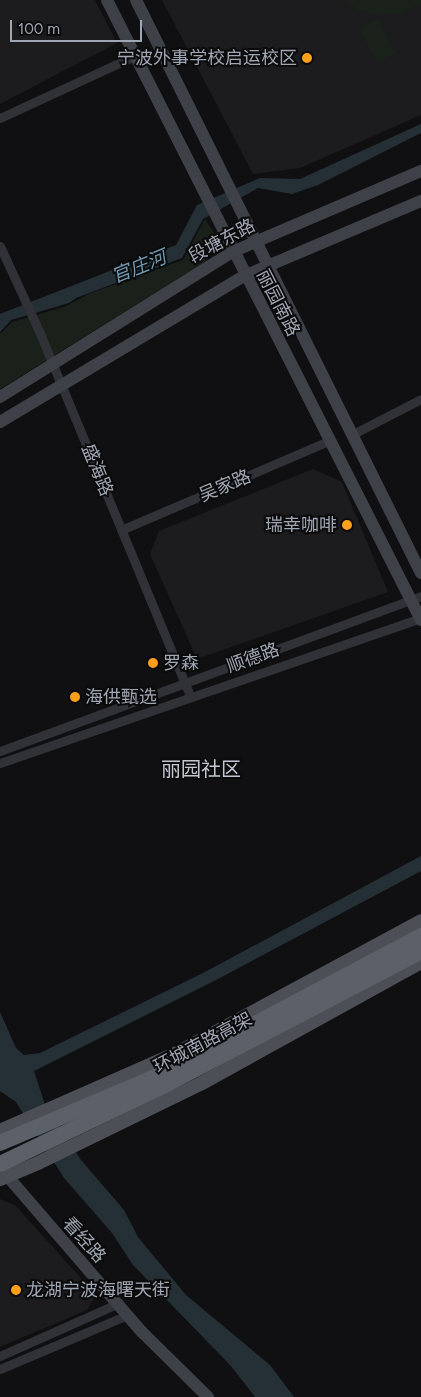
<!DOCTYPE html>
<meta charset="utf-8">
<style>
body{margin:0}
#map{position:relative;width:421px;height:1397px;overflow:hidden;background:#101012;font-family:Figtree,"Noto Sans SC",sans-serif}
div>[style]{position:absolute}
.built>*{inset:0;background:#1c1c1f}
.green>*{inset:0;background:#1a211a;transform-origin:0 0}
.water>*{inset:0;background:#253036}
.street>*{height:9px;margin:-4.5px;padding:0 4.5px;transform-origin:4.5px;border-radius:4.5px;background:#313237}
.secondary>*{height:12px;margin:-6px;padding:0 6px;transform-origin:6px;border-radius:6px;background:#3e4147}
.primary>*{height:14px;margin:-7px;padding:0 7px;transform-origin:7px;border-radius:7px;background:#4c4f56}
.highway>*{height:16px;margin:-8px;padding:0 8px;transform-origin:8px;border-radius:8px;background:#5c6068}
.dots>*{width:14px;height:14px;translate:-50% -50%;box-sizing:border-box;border:2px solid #0b0b0c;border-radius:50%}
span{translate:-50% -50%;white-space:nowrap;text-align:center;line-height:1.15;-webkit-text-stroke:4px #0b0b0c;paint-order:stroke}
.poi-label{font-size:18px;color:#a0a7b4}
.right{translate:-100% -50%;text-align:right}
.left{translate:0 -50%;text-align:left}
.street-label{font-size:18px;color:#a0a7b4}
.water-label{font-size:19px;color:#729ab3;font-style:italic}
.quarter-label{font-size:20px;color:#c1c6cf}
.scale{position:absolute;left:10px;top:20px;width:132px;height:22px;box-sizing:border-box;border:2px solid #a0a7b4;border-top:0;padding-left:6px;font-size:15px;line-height:18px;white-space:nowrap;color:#a0a7b4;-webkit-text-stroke:4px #0b0b0c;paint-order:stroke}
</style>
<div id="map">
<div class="built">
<i style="clip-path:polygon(0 0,95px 0,117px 43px,0 104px)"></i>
<i style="clip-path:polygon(162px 0,421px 0,421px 115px,300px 168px,253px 174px)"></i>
<i style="clip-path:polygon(313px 469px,342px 482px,388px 592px,197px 659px,150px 554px,159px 531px)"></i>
<i style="clip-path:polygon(0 1199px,16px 1206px,96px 1295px,87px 1310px,0 1347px)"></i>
</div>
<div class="green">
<i style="clip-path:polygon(343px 0,421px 0,421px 4px,402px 13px,381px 15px,358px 10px)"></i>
<i style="left:378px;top:19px;width:38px;height:21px;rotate:62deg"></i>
<i style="clip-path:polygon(205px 219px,217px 238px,214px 252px,203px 263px,0 389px,0 334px,12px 322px,64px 307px,91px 293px,183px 260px)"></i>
</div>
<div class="water">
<i style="clip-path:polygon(421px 124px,421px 133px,318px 185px,292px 194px,258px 188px,203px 219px,182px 258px,76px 298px,69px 303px,11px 320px,0 332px,0 314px,176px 245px,197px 205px,260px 178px,300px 179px)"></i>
<i style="clip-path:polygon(421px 856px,421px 871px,218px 979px,34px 1071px,45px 1105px,81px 1160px,124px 1210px,138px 1237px,186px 1295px,270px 1365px,294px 1397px,255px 1397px,231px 1366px,133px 1265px,112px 1233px,64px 1178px,16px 1102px,0 1091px,0 1012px,16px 1048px,24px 1055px,40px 1053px,203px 973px)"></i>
</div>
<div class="street">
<i style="left:0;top:118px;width:148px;rotate:-24.8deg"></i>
<i style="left:0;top:246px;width:94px;rotate:65.4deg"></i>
<i style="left:39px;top:331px;width:395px;rotate:67.5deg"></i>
<i style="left:353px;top:434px;width:76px;rotate:-27.2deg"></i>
<i style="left:121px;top:530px;width:226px;rotate:-23.2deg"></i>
<i style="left:0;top:751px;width:449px;rotate:-20.2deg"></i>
<i style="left:0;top:763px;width:445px;rotate:-19deg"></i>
<i style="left:0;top:1356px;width:128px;rotate:-24deg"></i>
<i style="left:0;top:1369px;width:138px;rotate:-23deg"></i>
</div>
<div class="secondary">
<i style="left:107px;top:0;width:695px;rotate:63.14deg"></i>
<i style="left:136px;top:0;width:640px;rotate:63.56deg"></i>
<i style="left:0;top:397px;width:274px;rotate:-32deg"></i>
<i style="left:232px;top:252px;width:206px;rotate:-23.2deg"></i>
<i style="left:0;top:422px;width:284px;rotate:-30.9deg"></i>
<i style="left:244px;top:276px;width:192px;rotate:-23deg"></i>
<i style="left:2px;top:1170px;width:214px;rotate:49.2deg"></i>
<i style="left:142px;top:1332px;width:93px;rotate:44.6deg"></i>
</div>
<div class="primary">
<i style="left:0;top:1131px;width:198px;rotate:-23.8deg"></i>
<i style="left:181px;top:1051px;width:273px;rotate:-28.4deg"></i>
<i style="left:0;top:1179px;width:41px;rotate:-22.8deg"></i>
<i style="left:38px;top:1163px;width:182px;rotate:-26deg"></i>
<i style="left:202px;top:1083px;width:250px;rotate:-28.9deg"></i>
</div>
<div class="highway">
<i style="left:0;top:1143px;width:164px;rotate:-23deg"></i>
<i style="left:151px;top:1079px;width:306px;rotate:-27.9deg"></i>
<i style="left:0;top:1164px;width:187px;rotate:-25.6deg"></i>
<i style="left:169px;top:1083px;width:284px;rotate:-27.6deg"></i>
</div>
<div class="dots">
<i style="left:307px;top:58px;background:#ff9f1a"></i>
<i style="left:347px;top:525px;background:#ff9f1a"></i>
<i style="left:153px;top:663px;background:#ff9f1a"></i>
<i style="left:75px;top:697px;background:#ff9f1a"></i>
<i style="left:16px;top:1290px;background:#ff9f1a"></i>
</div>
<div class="poi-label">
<span class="right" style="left:297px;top:58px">宁波外事学校启运校区</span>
<span class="right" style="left:337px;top:525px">瑞幸咖啡</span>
<span class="left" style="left:163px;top:663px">罗森</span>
<span class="left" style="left:85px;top:697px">海供甄选</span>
<span class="left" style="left:26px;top:1290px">龙湖宁波海曙天街</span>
</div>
<div class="street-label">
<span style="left:222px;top:241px;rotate:-28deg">段塘东路</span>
<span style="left:278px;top:303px;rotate:63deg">丽园南路</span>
<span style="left:97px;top:470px;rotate:68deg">盛海路</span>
<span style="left:225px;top:486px;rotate:-23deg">吴家路</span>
<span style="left:253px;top:658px;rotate:-20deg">顺德路</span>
<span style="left:203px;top:1043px;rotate:-28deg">环城南路高架</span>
<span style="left:84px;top:1240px;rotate:48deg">看经路</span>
</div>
<div class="water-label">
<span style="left:139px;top:267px;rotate:-22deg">官庄河</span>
</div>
<div class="quarter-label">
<span style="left:201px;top:769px">丽园社区</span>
</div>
<div class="scale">100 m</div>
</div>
